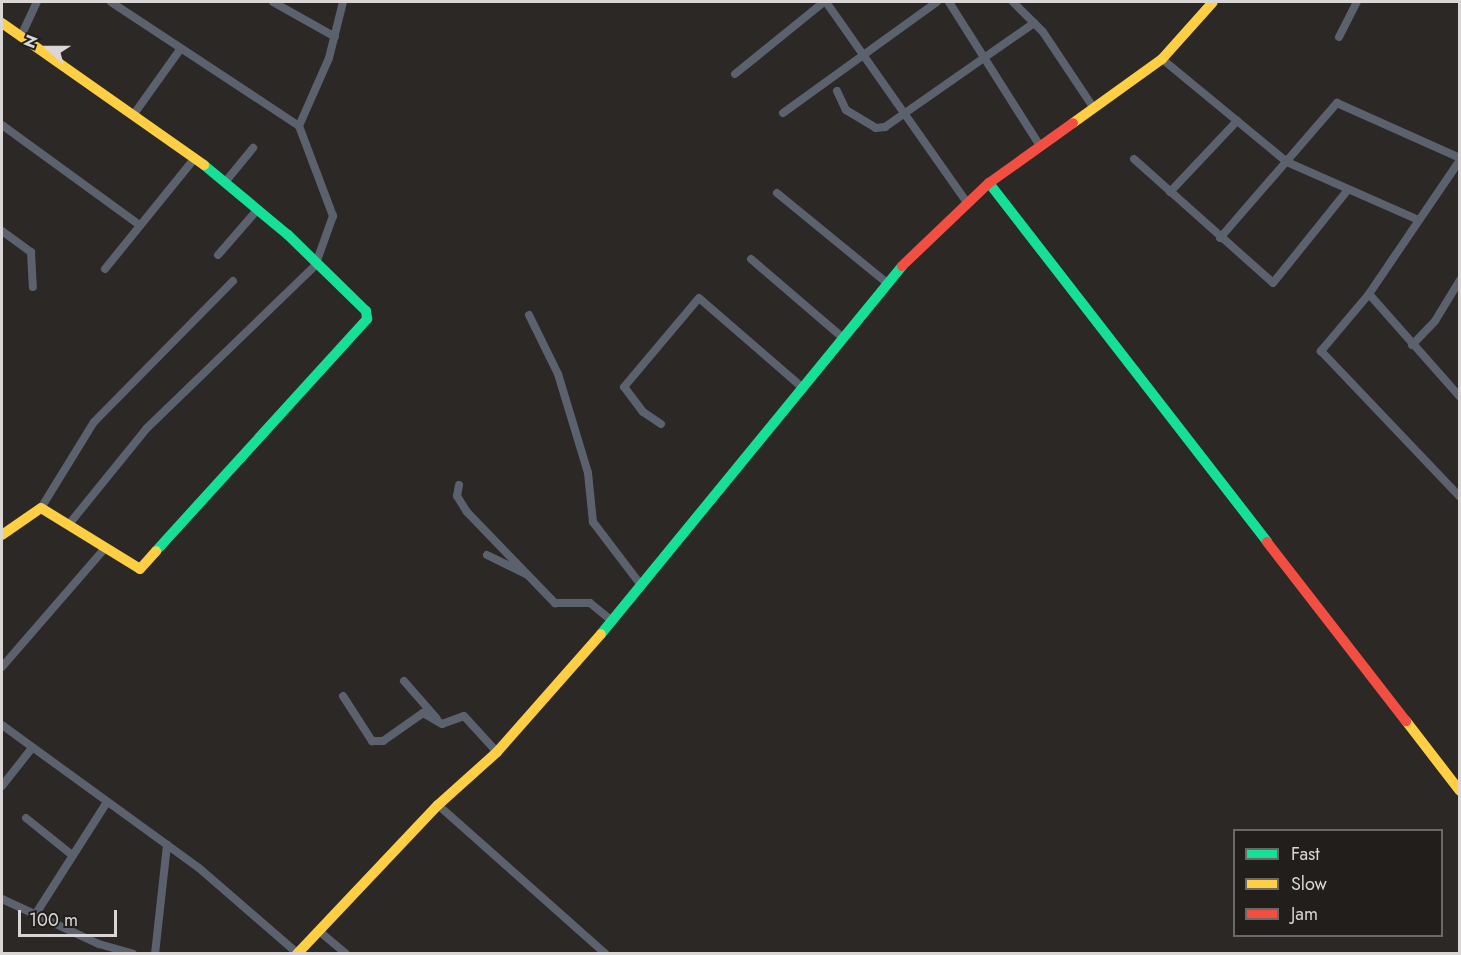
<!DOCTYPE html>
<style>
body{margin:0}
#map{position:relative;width:1461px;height:955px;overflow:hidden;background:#2b2826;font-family:Jost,sans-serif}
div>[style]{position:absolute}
.street>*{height:8px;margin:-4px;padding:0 4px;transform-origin:4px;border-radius:4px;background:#5b626e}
.fast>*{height:10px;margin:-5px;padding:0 5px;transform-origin:5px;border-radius:5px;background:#16e098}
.slow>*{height:10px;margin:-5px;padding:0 5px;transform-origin:5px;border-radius:5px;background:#ffcf43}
.jam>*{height:10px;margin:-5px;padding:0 5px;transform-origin:5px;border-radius:5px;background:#f24e42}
span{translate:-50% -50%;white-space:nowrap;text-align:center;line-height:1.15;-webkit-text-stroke:4.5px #221e1c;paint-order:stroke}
.frame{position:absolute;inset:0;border:3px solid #dad6d5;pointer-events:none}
.legend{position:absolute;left:1233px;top:829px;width:210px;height:108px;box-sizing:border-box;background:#221e1c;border:2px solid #6c6866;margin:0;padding:8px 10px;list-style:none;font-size:18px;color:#dad6d5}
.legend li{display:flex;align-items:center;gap:12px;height:30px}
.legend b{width:30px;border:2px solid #6c6866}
.north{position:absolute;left:18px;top:18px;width:60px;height:60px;-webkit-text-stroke:4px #221e1c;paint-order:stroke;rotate:291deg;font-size:16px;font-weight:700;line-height:24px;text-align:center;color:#dad6d5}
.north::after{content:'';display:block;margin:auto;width:21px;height:27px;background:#dad6d5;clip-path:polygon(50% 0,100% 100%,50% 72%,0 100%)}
.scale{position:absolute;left:18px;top:910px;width:99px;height:27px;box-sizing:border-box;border:3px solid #dad6d5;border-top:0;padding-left:8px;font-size:18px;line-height:21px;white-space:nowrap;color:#dad6d5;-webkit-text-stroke:4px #221e1c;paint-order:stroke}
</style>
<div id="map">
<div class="street">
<i style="left:273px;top:2px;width:71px;rotate:29.4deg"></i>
<i style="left:826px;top:2px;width:243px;rotate:54.9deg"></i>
<i style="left:949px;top:2px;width:170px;rotate:57.7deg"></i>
<i style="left:1013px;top:2px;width:42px;rotate:45deg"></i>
<i style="left:1043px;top:32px;width:90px;rotate:56.3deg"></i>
<i style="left:21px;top:36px;width:38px;rotate:-65deg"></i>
<i style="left:1339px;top:37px;width:39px;rotate:-63deg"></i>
<i style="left:1162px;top:59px;width:162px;rotate:39.5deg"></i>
<i style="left:1287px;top:162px;width:141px;rotate:23.8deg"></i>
<i style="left:735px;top:74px;width:114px;rotate:-39deg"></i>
<i style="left:837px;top:91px;width:21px;rotate:65deg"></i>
<i style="left:846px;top:110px;width:35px;rotate:31deg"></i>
<i style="left:876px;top:128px;width:9px;rotate:-6deg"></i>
<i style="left:885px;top:127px;width:182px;rotate:-34.9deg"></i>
<i style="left:783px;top:113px;width:190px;rotate:-35.8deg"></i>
<i style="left:134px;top:114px;width:77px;rotate:-54.5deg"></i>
<i style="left:2px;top:125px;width:167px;rotate:36deg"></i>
<i style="left:299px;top:126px;width:74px;rotate:-66.2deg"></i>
<i style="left:329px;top:58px;width:58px;rotate:-76deg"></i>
<i style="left:1134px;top:159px;width:186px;rotate:41.7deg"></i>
<i style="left:1273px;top:283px;width:118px;rotate:-51.2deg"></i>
<i style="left:1460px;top:160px;width:162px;rotate:124.2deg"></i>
<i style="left:1369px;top:294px;width:75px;rotate:130.1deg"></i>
<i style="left:1321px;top:351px;width:202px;rotate:46.4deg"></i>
<i style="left:226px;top:181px;width:43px;rotate:-50.7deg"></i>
<i style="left:1170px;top:192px;width:98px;rotate:-46.7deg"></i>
<i style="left:777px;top:193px;width:142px;rotate:39.3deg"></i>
<i style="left:2px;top:231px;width:36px;rotate:36deg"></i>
<i style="left:31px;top:252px;width:35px;rotate:87deg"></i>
<i style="left:1220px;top:238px;width:179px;rotate:-49.1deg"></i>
<i style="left:1337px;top:103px;width:135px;rotate:24.1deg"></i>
<i style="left:218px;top:255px;width:61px;rotate:-49deg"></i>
<i style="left:751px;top:259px;width:120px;rotate:40.6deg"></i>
<i style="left:105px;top:269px;width:143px;rotate:-51deg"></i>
<i style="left:1369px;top:294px;width:137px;rotate:48.5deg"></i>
<i style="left:529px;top:315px;width:66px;rotate:63.8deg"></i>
<i style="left:558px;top:374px;width:103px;rotate:73.1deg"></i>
<i style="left:588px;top:473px;width:49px;rotate:84.2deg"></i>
<i style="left:593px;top:522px;width:79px;rotate:52.7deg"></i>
<i style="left:1412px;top:345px;width:33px;rotate:-46deg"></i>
<i style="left:1435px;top:321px;width:48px;rotate:-58.6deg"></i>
<i style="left:661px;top:424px;width:22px;rotate:-146deg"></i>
<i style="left:643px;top:412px;width:31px;rotate:-127deg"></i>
<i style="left:624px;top:387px;width:116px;rotate:-49.9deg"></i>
<i style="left:699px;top:298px;width:138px;rotate:40.9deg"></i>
<i style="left:459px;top:485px;width:11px;rotate:100deg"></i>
<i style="left:457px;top:496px;width:19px;rotate:58deg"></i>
<i style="left:467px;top:512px;width:127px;rotate:46deg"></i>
<i style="left:555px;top:603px;width:35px"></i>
<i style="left:590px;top:603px;width:28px;rotate:39deg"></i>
<i style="left:41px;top:508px;width:101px;rotate:-58.4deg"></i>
<i style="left:94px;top:422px;width:198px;rotate:-45.4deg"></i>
<i style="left:70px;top:523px;width:122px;rotate:-51deg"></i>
<i style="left:147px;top:428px;width:233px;rotate:-44deg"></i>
<i style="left:315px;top:266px;width:53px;rotate:-70.2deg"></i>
<i style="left:333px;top:216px;width:96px;rotate:-110.7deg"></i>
<i style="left:299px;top:126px;width:225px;rotate:-146.6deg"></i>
<i style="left:487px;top:555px;width:43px;rotate:26deg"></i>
<i style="left:2px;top:667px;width:157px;rotate:-49.1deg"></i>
<i style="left:404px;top:681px;width:50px;rotate:49deg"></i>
<i style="left:343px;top:696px;width:54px;rotate:57.2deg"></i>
<i style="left:372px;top:741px;width:11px"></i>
<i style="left:383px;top:741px;width:49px;rotate:-35deg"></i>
<i style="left:423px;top:713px;width:22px;rotate:30deg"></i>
<i style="left:442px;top:724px;width:23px;rotate:-20deg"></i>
<i style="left:464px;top:716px;width:49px;rotate:47.5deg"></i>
<i style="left:2px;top:725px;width:243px;rotate:36deg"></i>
<i style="left:199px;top:868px;width:130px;rotate:40.9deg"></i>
<i style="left:2px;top:786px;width:48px;rotate:-51.7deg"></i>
<i style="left:438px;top:805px;width:225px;rotate:41.6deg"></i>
<i style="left:26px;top:818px;width:58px;rotate:38.7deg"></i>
<i style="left:2px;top:899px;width:107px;rotate:24.9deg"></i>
<i style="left:99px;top:944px;width:35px;rotate:16deg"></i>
<i style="left:35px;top:915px;width:134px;rotate:-57.5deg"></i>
<i style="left:319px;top:931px;width:35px;rotate:40deg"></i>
<i style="left:155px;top:954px;width:110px;rotate:-83.7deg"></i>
</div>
<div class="fast">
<i style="left:989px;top:183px;width:454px;rotate:52.2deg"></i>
<i style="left:156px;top:551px;width:314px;rotate:-47.7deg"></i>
<i style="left:367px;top:319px;width:8px;rotate:-97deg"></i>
<i style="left:366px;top:311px;width:109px;rotate:-135.7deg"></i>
<i style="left:288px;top:235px;width:109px;rotate:-140.2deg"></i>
<i style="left:601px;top:634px;width:475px;rotate:-50.7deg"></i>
</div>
<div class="slow">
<i style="left:2px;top:23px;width:247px;rotate:35.1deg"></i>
<i style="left:1073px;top:123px;width:110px;rotate:-35.7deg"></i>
<i style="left:1162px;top:59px;width:76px;rotate:-48.2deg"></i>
<i style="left:2px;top:535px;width:47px;rotate:-34.7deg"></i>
<i style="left:41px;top:508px;width:116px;rotate:31.6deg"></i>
<i style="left:140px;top:569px;width:24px;rotate:-48deg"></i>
<i style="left:1406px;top:721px;width:88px;rotate:52.4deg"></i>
<i style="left:297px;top:954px;width:205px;rotate:-46.6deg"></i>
<i style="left:438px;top:805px;width:79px;rotate:-41.9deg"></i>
<i style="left:497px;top:752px;width:157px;rotate:-48.6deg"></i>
</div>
<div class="jam">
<i style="left:902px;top:266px;width:120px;rotate:-43.7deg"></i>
<i style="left:989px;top:183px;width:103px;rotate:-35.5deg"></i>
<i style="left:1267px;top:542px;width:227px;rotate:52.2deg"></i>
</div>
<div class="frame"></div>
<ul class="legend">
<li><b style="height:8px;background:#16e098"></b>Fast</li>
<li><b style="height:8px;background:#ffcf43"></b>Slow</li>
<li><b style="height:8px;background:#f24e42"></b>Jam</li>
</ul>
<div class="north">N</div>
<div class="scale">100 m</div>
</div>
